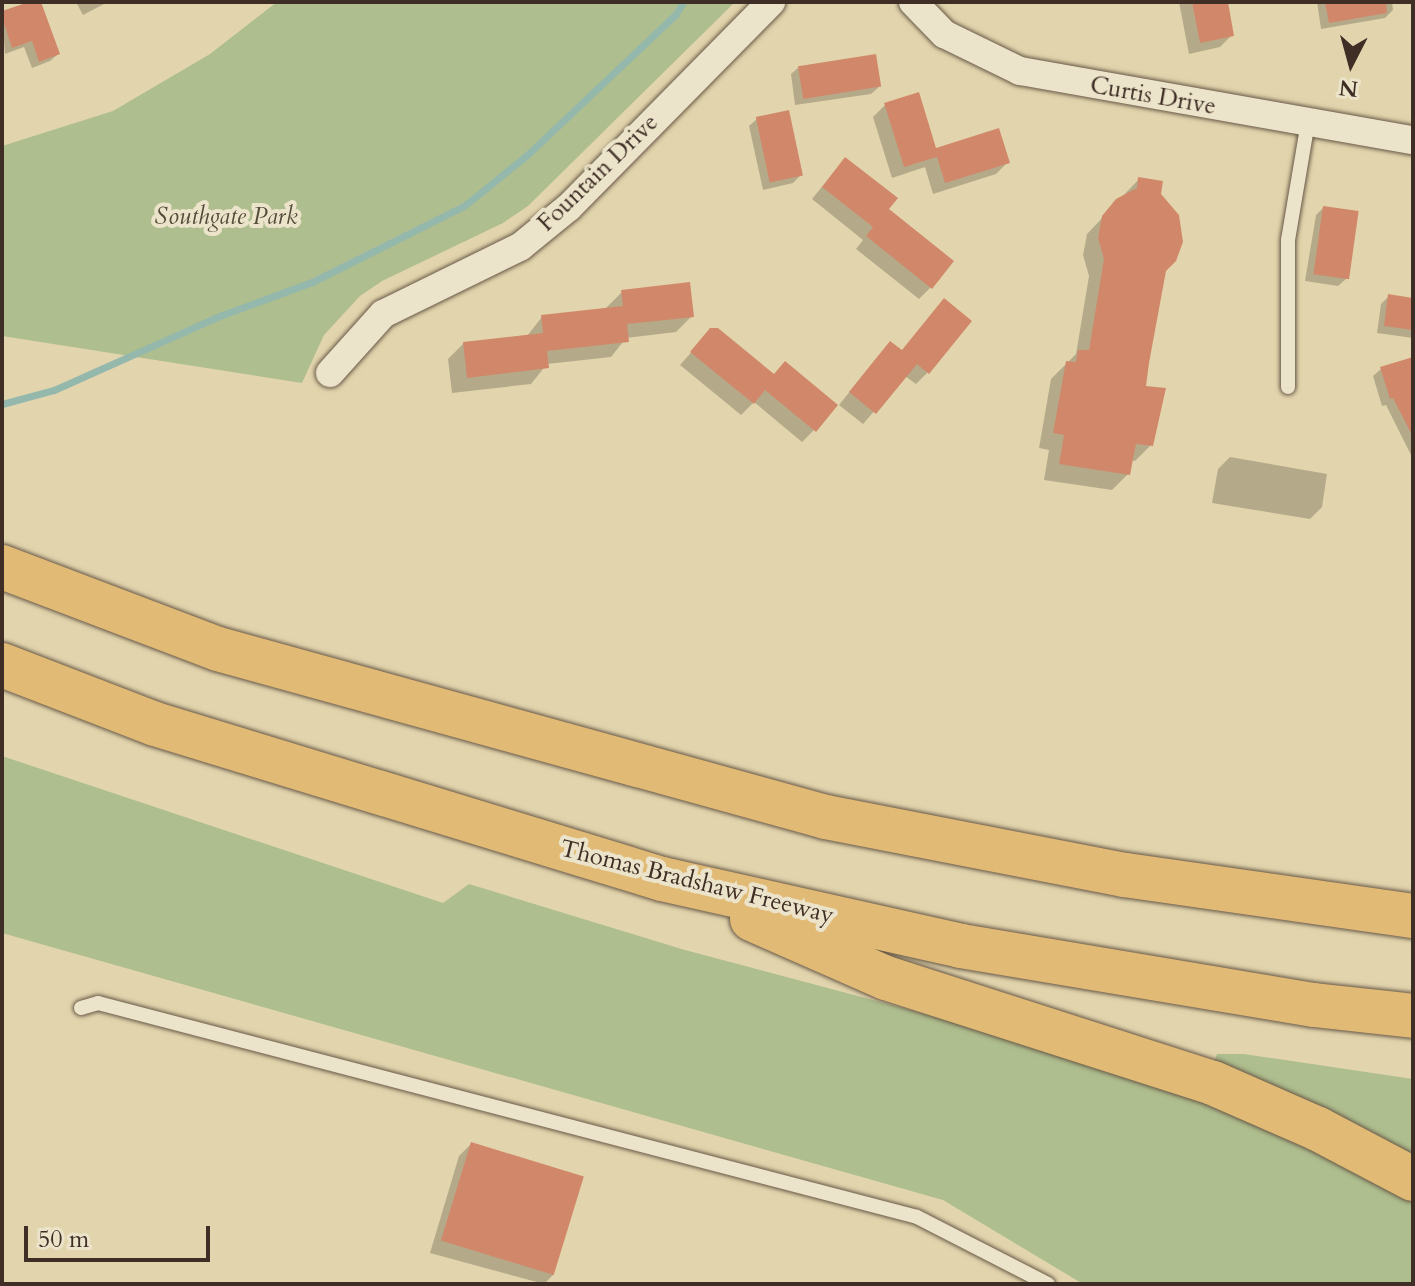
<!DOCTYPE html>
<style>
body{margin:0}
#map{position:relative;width:1415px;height:1286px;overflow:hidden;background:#e2d5ad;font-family:Cardo,serif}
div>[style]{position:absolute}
.green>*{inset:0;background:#aebe8e}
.shadow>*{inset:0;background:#0003}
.stream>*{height:7px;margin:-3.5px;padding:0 3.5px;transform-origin:3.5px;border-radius:3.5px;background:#95b8ad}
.building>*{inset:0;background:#d1886a;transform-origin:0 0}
.roads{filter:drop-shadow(0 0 2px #685847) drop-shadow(0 0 2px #685847)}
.service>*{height:14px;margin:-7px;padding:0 7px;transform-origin:7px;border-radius:7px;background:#ece4ca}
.minor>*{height:28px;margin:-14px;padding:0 14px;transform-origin:14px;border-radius:14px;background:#ece4ca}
.motorway>*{height:44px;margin:-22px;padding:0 22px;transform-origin:22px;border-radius:22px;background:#e1ba76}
span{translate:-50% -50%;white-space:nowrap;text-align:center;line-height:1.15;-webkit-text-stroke:8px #ece4ca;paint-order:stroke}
.street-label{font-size:24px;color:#3f2e25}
.park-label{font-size:24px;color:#554b3a;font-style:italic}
.frame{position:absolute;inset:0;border:4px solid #3f2e25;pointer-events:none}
.north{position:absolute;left:1311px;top:24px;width:80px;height:80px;-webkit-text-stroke:6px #ece4ca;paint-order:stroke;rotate:186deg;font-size:22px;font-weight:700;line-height:32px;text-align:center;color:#3f2e25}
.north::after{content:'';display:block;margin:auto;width:28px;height:36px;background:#3f2e25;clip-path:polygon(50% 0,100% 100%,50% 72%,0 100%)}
.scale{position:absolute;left:24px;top:1226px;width:186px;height:36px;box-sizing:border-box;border:4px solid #3f2e25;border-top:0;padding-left:10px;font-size:24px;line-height:28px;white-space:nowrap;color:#3f2e25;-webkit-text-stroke:6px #ece4ca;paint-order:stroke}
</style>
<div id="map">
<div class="green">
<i style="clip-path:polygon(277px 2px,735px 2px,528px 206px,503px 223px,382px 281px,360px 296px,324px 335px,302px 383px,2px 336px,2px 146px,113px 111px,210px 54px)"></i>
<i style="clip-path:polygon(2px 756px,443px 903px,469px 884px,685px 950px,1023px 1040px,1205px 1098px,1413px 1199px,1413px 1284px,1083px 1284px,943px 1200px,2px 933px)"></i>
<i style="clip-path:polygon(1217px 1054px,1244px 1054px,1413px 1079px,1413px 1161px,1213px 1065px)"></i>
</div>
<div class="shadow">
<i style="clip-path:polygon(39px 2px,58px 54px,50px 61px,32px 68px,24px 47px,5px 54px,2px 13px)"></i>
<i style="clip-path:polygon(76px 2px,108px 2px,83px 15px)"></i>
<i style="clip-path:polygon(1179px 2px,1226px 2px,1232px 35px,1220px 47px,1189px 54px)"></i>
<i style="clip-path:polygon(1317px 2px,1392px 2px,1393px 10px,1385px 18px,1321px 29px)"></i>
<i style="clip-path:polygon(799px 67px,879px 87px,871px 94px,795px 105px,791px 74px)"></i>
<i style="clip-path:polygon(885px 105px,934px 151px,1008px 162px,996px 174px,933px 194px,925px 167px,892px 178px,873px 117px)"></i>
<i style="clip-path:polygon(757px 119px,801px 175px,793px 183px,763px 190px,749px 126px)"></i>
<i style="clip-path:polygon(834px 172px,886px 210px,931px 287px,919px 299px,856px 249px,863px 240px,812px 199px)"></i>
<i style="clip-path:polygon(1139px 179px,1164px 270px,1144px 388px,1151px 445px,1135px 461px,1131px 460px,1128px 474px,1112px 490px,1044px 480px,1049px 450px,1039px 448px,1051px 379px,1076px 354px,1089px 276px,1083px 255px,1087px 234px)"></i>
<i style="clip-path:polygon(1323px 208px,1346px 279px,1338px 286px,1305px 281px,1316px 215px)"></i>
<i style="clip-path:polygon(622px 292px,692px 316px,676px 332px,626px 338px,611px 357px,547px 364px,531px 384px,452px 393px,448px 359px,464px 343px,527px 336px,542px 317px,606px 308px)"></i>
<i style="clip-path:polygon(1389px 296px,1413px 300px,1413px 338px,1377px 333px,1381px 304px)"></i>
<i style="clip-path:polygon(933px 313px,927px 373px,916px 384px,905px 376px,863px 424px,839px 405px,879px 355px,901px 352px)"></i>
<i style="clip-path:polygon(711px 330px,814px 430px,802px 442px,754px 402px,741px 415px,680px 365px)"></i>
<i style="clip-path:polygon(1413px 359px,1413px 457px,1412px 457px,1386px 405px,1382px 406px,1373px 376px,1381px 369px)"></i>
<i style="clip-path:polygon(1230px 457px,1327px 474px,1322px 507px,1310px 519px,1212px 503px,1218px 469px)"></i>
<i style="clip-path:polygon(471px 1144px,554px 1274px,544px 1284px,430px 1253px,459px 1156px)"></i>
</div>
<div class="stream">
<i style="left:2px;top:404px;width:54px;rotate:-15.1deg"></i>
<i style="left:54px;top:390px;width:179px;rotate:-24.1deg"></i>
<i style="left:217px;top:317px;width:101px;rotate:-20.2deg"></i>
<i style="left:312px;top:282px;width:170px;rotate:-26.6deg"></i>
<i style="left:464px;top:206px;width:81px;rotate:-39deg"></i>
<i style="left:527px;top:155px;width:205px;rotate:-43.4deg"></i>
<i style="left:676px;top:14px;width:14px;rotate:-60deg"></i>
</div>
<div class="building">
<i style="clip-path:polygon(29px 2px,41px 2px,60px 54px,39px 62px,32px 41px,12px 48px,2px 17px,2px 11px)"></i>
<i style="clip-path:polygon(1192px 2px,1228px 2px,1234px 36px,1200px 43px)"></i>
<i style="clip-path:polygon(1325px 2px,1386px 2px,1387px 13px,1329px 23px)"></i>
<i style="left:876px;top:54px;width:33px;height:79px;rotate:81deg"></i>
<i style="clip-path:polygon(919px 92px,936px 148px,999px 128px,1010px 163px,945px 183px,937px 157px,904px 167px,884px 103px)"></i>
<i style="left:789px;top:110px;width:67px;height:34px;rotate:78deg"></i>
<i style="clip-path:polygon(845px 157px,898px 198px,889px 209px,954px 261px,932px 289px,866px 236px,873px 227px,822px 187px)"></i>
<i style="clip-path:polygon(1138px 177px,1163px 181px,1161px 194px,1179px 215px,1183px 242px,1176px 261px,1166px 271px,1149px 363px,1146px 386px,1166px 388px,1153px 446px,1136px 444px,1130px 475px,1059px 464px,1064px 435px,1053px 433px,1066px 361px,1076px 362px,1078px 350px,1089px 350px,1104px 259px,1098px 238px,1102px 216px,1116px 199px,1137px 188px)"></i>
<i style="left:1323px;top:206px;width:36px;height:69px;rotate:8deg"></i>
<i style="clip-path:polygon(690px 282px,694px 317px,627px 324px,629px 342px,547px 351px,549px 368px,467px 378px,463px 342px,543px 333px,541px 315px,623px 306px,621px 290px)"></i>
<i style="clip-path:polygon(1388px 294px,1413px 298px,1413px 330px,1384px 326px)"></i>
<i style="clip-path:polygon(944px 298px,972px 321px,929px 374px,917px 364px,876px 414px,849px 392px,890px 341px,902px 350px)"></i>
<i style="clip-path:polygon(710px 328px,718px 328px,774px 374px,785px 361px,838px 405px,816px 432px,765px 390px,754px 404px,690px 352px)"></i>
<i style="clip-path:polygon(1413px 357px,1413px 437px,1393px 398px,1390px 399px,1380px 367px)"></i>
<i style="left:471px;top:1142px;width:118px;height:103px;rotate:17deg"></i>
</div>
<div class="roads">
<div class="service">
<i style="left:1288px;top:387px;width:147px;rotate:-90deg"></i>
<i style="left:1288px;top:240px;width:120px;rotate:-80.4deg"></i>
<i style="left:81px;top:1008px;width:18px;rotate:-16deg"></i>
<i style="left:98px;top:1003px;width:846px;rotate:14.64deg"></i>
<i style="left:917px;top:1217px;width:147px;rotate:27.1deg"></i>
</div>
<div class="minor">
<i style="left:913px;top:2px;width:45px;rotate:45.9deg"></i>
<i style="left:944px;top:34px;width:85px;rotate:26deg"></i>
<i style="left:1020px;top:71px;width:399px;rotate:10deg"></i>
<i style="left:330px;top:373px;width:79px;rotate:-48.1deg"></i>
<i style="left:383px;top:314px;width:153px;rotate:-26.1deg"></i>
<i style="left:520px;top:247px;width:63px;rotate:-39.2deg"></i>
<i style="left:569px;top:207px;width:288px;rotate:-45.4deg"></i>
</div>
<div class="motorway">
<i style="left:2px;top:567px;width:231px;rotate:20.8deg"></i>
<i style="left:218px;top:649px;width:631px;rotate:15.45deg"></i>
<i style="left:826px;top:817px;width:305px;rotate:11deg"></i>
<i style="left:1125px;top:875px;width:291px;rotate:8.1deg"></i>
<i style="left:2px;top:665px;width:164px;rotate:21.1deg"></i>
<i style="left:155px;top:724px;width:530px;rotate:17deg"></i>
<i style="left:662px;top:879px;width:306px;rotate:12.6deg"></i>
<i style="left:961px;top:946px;width:358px;rotate:9.5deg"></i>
<i style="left:1314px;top:1005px;width:100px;rotate:6.3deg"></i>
<i style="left:752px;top:919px;width:146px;rotate:23.8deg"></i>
<i style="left:886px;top:978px;width:343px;rotate:17.8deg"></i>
<i style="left:1213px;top:1083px;width:115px;rotate:23.7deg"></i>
<i style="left:1318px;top:1129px;width:107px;rotate:27.8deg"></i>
</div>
</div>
<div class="street-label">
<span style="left:1153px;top:96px;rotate:10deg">Curtis Drive</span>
<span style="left:598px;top:173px;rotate:-44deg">Fountain Drive</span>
<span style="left:697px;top:882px;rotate:14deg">Thomas Bradshaw Freeway</span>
</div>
<div class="park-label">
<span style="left:226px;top:217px">Southgate Park</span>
</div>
<div class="frame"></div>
<div class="north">N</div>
<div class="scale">50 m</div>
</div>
